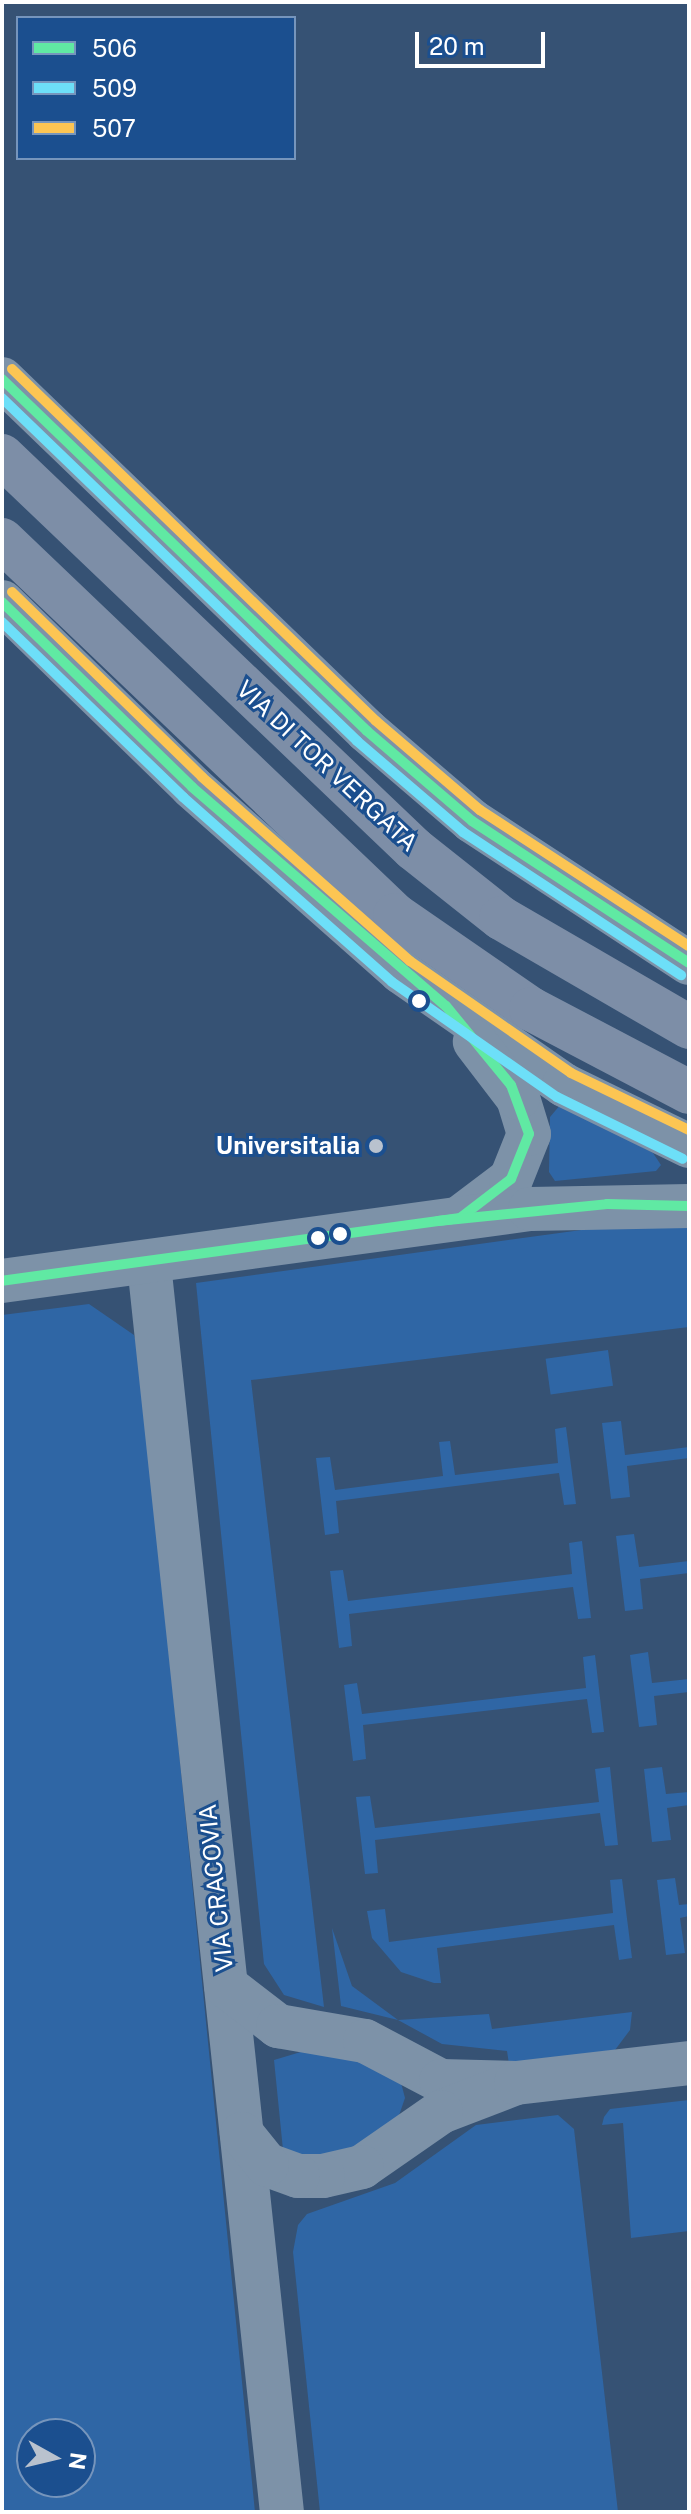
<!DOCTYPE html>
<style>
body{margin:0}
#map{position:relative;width:691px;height:2514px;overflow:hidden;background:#365274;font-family:"Public Sans",sans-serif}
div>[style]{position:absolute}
.green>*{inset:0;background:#2f66a5;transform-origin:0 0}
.minor>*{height:44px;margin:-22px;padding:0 22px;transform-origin:22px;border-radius:22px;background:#7d92a8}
.major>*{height:44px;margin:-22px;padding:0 22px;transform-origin:22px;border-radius:22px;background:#7d8ea7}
.bus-1>*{height:10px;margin:-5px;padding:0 5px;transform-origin:5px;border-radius:5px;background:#60e9a3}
.bus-2>*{height:10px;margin:-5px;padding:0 5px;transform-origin:5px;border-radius:5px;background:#6ddff8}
.bus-3>*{height:10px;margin:-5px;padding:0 5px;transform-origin:5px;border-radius:5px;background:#fcc553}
.dots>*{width:22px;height:22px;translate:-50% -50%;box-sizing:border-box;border:4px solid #1b4f8f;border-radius:50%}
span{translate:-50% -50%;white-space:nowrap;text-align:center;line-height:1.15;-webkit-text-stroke:6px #1b4f8f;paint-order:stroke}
.street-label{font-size:24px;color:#fff}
.poi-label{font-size:24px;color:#fff;font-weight:700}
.right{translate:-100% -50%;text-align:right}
.frame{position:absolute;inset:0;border:4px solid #fff;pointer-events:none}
.legend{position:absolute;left:16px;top:16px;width:280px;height:144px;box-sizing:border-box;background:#1b4f8f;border:2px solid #7695bc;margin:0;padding:10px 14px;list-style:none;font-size:24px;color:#fff}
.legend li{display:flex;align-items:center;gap:16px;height:40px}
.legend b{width:40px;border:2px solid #7695bc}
.north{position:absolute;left:16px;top:2418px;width:80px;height:80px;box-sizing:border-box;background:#1b4f8f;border:2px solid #7695bc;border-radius:50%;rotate:98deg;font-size:22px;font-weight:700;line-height:32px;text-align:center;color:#fff}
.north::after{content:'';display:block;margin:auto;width:28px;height:36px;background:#b9c2ce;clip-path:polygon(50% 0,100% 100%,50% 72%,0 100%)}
.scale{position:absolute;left:415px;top:32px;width:130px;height:36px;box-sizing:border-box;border:4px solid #fff;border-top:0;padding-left:10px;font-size:24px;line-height:28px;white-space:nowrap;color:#fff;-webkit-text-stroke:6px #1b4f8f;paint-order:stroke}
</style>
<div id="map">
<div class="green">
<i style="clip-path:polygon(561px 1104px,653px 1153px,661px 1165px,656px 1171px,555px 1181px,549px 1172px,550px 1117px)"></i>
<i style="clip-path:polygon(689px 1222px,689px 1327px,251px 1380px,324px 2007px,284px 1995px,264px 1964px,196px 1283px,596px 1228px)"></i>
<i style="clip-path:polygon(evenodd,89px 1304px,134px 1335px,139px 1352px,255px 2512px,2px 2512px,2px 1315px,89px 1304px,32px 2434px,80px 2434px,80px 2482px,32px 2482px,32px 2434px)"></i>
<i style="left:608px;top:1350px;width:36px;height:63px;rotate:82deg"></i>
<i style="clip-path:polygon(621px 1421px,625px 1455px,689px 1447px,689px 1458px,627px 1466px,630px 1497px,611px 1499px,602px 1423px)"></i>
<i style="clip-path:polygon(566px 1427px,576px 1504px,564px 1505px,559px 1473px,336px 1501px,339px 1533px,325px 1535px,316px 1458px,330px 1457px,335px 1490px,443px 1476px,439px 1442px,450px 1441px,455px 1475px,558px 1463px,555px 1429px)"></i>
<i style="clip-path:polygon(634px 1534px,639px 1567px,689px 1561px,689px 1573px,640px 1579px,643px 1609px,625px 1611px,616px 1536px)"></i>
<i style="clip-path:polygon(582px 1541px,591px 1618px,578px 1619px,573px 1587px,349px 1614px,352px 1646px,339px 1648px,330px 1571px,343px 1570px,348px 1601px,572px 1574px,569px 1543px)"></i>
<i style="clip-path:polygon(648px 1652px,652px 1683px,689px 1679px,689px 1692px,654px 1696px,657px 1725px,639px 1727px,630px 1655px)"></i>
<i style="clip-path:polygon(595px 1655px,604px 1732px,592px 1733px,587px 1699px,363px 1725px,366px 1759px,353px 1761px,344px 1685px,357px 1683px,362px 1714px,586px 1688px,583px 1657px)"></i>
<i style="clip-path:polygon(610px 1767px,618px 1845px,605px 1846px,600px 1813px,375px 1840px,378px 1873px,365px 1874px,356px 1797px,370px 1796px,375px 1828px,599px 1802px,595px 1769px)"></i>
<i style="clip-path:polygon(662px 1767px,666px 1794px,689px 1792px,689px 1805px,667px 1808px,671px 1840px,652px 1842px,644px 1769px)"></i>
<i style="clip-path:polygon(675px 1878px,679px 1905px,689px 1904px,689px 1916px,680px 1918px,685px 1953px,666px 1955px,657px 1880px)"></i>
<i style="clip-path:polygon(622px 1879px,632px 1958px,619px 1960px,614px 1925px,437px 1948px,441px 1983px,434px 1983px,401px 1972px,372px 1938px,367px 1911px,385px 1909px,389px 1942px,613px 1913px,610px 1880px)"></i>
<i style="clip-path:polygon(332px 1928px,352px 1986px,398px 2020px,489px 2014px,492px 2029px,632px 2012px,630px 2030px,615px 2050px,509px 2064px,507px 2051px,442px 2044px,398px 2020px,341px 2006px)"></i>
<i style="clip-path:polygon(304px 2051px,354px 2057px,400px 2079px,405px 2098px,396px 2124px,363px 2150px,284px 2160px,274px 2060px)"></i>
<i style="clip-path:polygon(689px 2100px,689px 2231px,631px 2238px,623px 2123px,602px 2125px,604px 2117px,610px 2109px)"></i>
<i style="clip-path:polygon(558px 2115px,574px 2129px,618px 2512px,320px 2512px,293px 2252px,298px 2225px,307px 2214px,395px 2183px,476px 2125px)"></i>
</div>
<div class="minor">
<i style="left:2px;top:379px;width:507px;rotate:43.96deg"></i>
<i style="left:367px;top:731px;width:138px;rotate:40.6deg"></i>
<i style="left:472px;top:821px;width:259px;rotate:33.2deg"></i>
<i style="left:2px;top:602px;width:265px;rotate:44.2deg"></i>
<i style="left:192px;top:787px;width:279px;rotate:41.5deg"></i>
<i style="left:401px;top:972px;width:198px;rotate:34.7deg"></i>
<i style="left:564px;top:1085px;width:139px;rotate:26deg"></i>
<i style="left:462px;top:1216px;width:61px;rotate:-37.1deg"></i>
<i style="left:511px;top:1179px;width:48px;rotate:-68.2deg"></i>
<i style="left:529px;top:1134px;width:38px;rotate:-107deg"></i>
<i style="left:518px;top:1098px;width:71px;rotate:-127.5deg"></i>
<i style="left:149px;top:1264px;width:1255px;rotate:83.92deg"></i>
<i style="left:2px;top:1281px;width:533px;rotate:-7.77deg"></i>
<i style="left:530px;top:1209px;width:159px;rotate:-1.1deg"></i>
<i style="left:226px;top:1986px;width:66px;rotate:37.6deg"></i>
<i style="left:278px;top:2026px;width:88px;rotate:9.8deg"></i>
<i style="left:365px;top:2041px;width:86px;rotate:27.8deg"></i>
<i style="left:441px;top:2081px;width:75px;rotate:1.5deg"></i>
<i style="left:516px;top:2083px;width:80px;rotate:158.9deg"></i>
<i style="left:441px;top:2112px;width:96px;rotate:145.2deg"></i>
<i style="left:362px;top:2167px;width:40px;rotate:167deg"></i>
<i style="left:323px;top:2176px;width:25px;rotate:180deg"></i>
<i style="left:298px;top:2176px;width:33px;rotate:-160deg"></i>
<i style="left:267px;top:2165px;width:40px;rotate:-129deg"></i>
<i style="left:516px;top:2083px;width:174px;rotate:-6.6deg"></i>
</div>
<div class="major">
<i style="left:2px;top:456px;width:569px;rotate:43.65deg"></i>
<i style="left:414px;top:849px;width:111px;rotate:38.4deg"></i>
<i style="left:501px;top:918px;width:217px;rotate:30.1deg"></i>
<i style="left:2px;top:540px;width:543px;rotate:43.66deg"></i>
<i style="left:395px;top:915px;width:165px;rotate:34.7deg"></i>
<i style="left:531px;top:1009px;width:178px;rotate:27.7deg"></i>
</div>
<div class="bus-1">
<i style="left:2px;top:379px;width:507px;rotate:43.96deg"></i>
<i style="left:367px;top:731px;width:138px;rotate:40.6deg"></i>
<i style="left:472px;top:821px;width:259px;rotate:33.2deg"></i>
<i style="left:2px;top:602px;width:265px;rotate:44.2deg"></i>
<i style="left:192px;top:787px;width:335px;rotate:40.8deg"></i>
<i style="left:446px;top:1006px;width:102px;rotate:50.6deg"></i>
<i style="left:511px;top:1085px;width:52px;rotate:69.8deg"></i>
<i style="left:529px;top:1134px;width:48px;rotate:111.8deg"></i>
<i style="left:511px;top:1179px;width:64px;rotate:142.6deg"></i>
<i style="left:460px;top:1218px;width:462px;rotate:172.2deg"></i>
<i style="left:438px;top:1221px;width:170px;rotate:-5.7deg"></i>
<i style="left:607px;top:1204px;width:82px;rotate:1.4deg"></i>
</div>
<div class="bus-2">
<i style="left:2px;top:398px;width:494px;rotate:44deg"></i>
<i style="left:357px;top:741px;width:140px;rotate:40.6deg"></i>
<i style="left:463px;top:832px;width:261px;rotate:33.3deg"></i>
<i style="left:2px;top:622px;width:252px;rotate:44deg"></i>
<i style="left:183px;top:797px;width:279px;rotate:41.5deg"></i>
<i style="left:392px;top:982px;width:201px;rotate:34.9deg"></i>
<i style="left:557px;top:1097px;width:140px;rotate:26.2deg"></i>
</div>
<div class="bus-3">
<i style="left:12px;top:369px;width:506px;rotate:44.04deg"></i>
<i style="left:376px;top:721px;width:137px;rotate:40.6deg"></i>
<i style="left:480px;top:810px;width:249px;rotate:33.1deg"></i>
<i style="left:12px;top:592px;width:265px;rotate:44.2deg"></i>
<i style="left:202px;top:777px;width:278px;rotate:41.5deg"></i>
<i style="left:410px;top:961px;width:196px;rotate:34.8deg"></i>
<i style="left:571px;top:1073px;width:131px;rotate:25.8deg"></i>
</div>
<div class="dots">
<i style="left:419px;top:1001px;background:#fff"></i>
<i style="left:376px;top:1146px;background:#b9c2ce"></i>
<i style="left:340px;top:1234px;background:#fff"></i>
<i style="left:318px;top:1238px;background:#fff"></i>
</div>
<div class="street-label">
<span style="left:327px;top:766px;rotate:43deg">VIA DI TOR VERGATA</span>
<span style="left:216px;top:1888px;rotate:-96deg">VIA CRACOVIA</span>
</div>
<div class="poi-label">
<span class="right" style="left:360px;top:1146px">Universitalia</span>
</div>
<div class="frame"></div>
<ul class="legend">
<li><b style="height:10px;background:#60e9a3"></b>506</li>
<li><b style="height:10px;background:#6ddff8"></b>509</li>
<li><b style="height:10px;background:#fcc553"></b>507</li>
</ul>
<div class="north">N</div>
<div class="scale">20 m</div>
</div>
